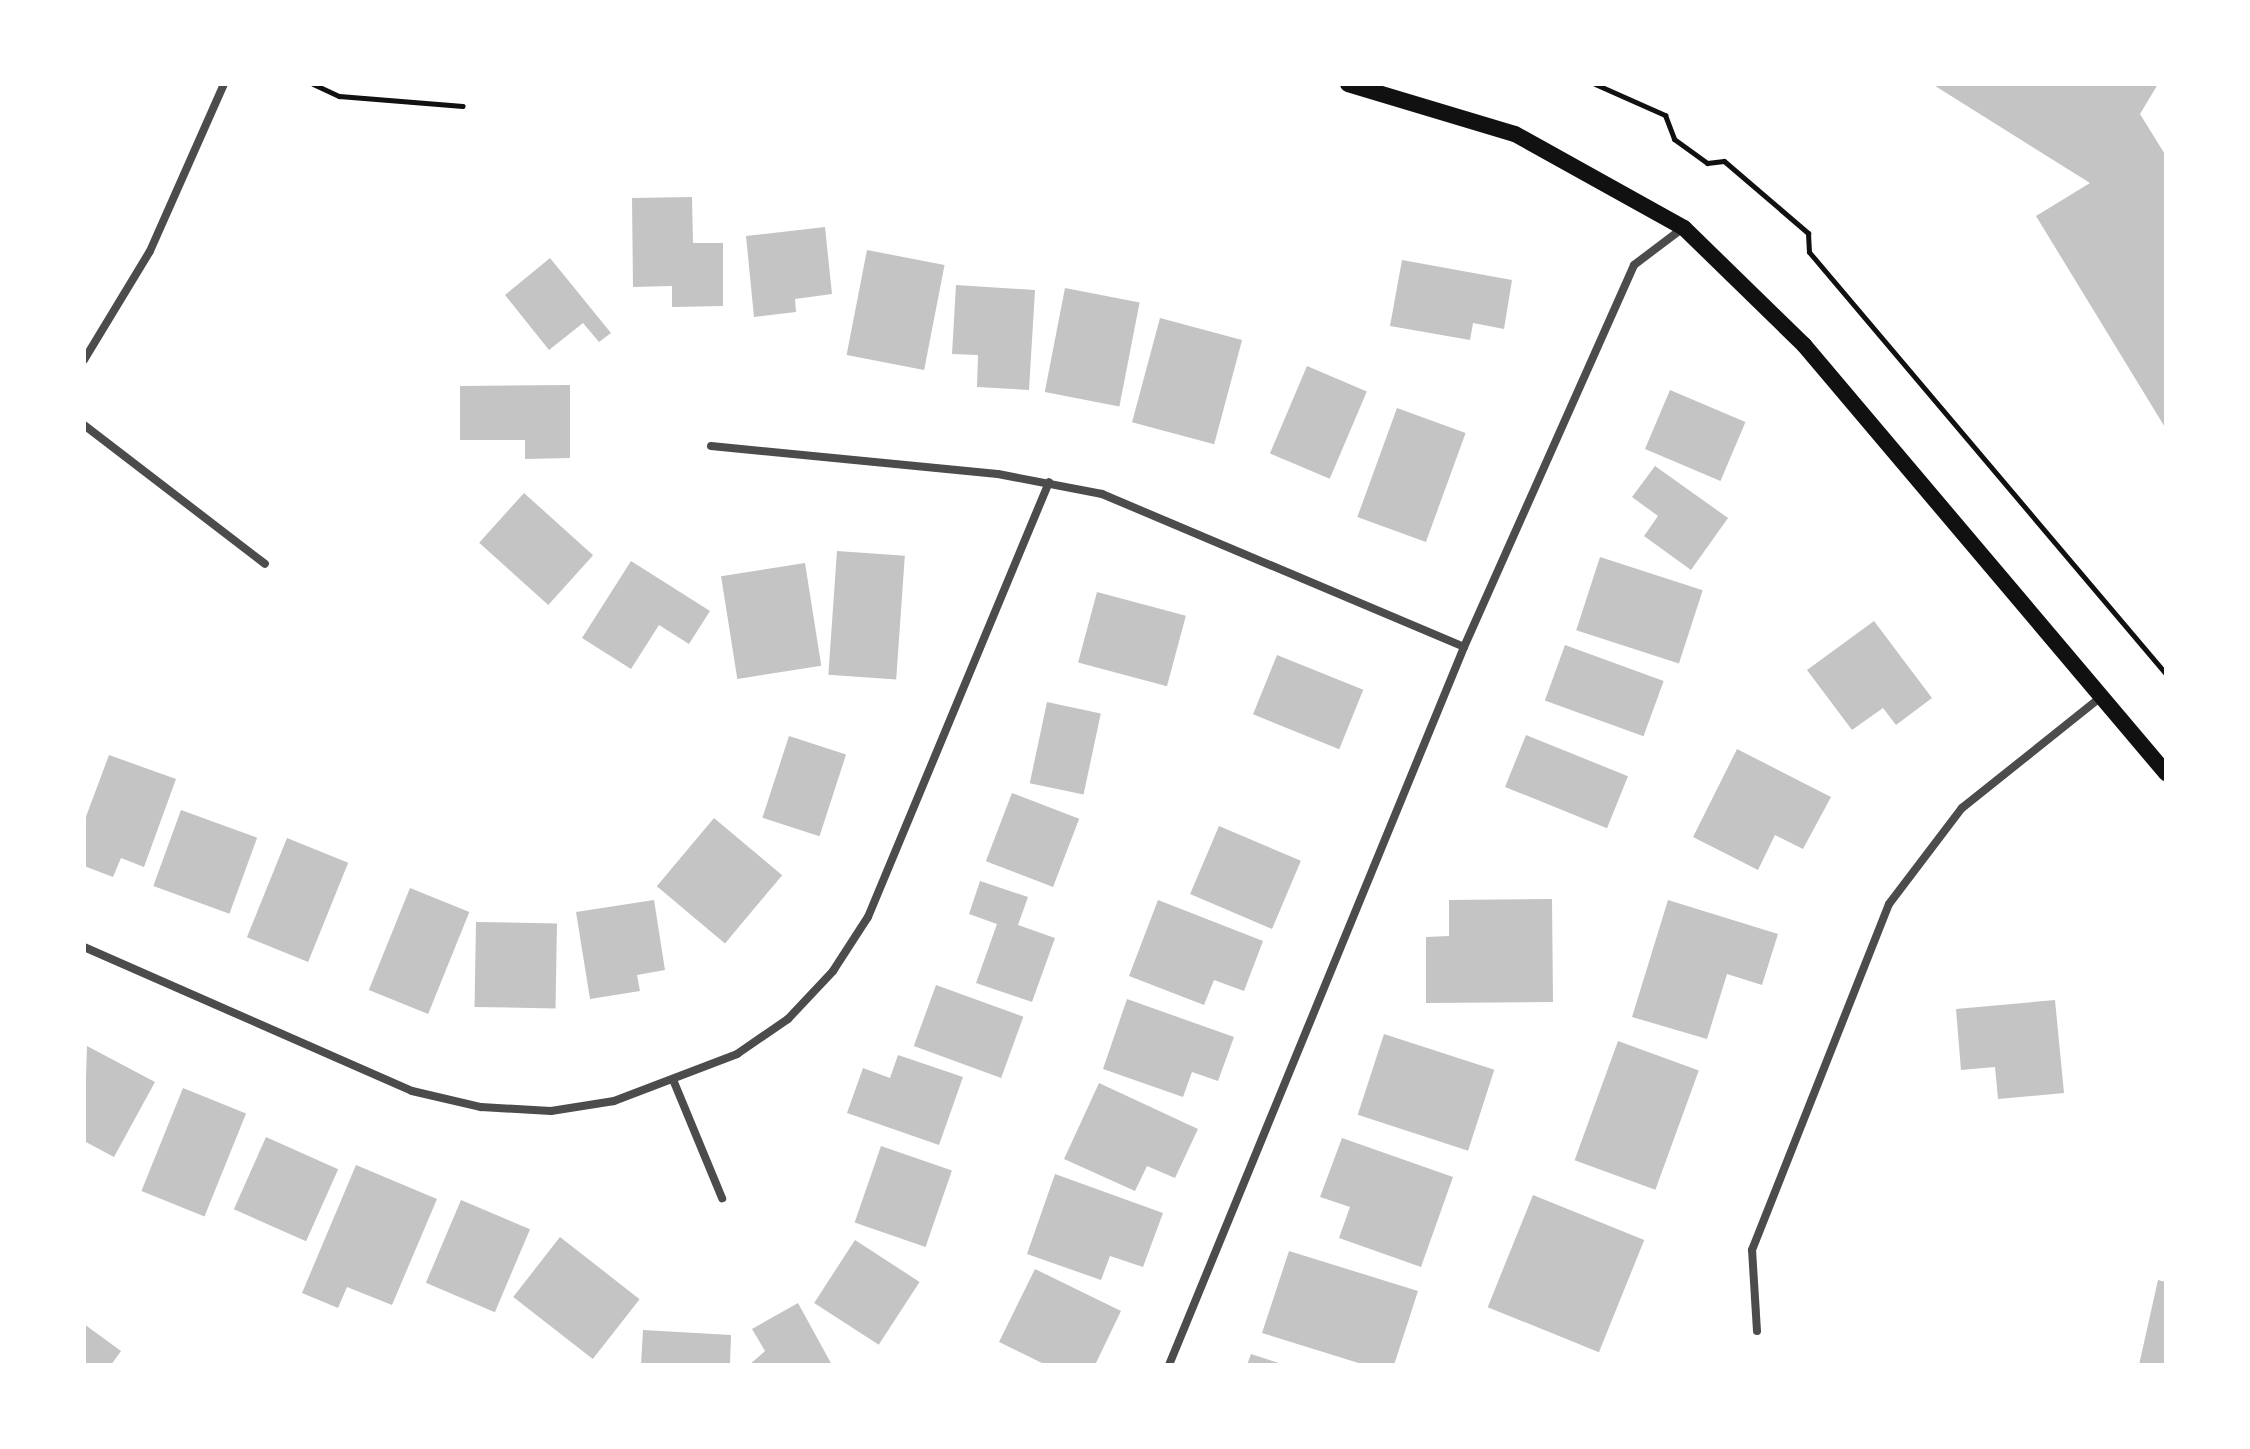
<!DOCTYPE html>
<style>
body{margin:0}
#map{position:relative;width:2250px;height:1449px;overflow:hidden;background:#fff;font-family:Cabin,sans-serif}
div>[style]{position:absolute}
.building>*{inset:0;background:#c4c4c4;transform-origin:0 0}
.path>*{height:5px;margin:-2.5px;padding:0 2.5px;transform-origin:2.5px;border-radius:2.5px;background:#111}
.minor>*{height:8px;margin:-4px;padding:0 4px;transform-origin:4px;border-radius:4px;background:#4c4c4c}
.secondary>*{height:16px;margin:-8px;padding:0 8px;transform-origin:8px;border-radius:8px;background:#111}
span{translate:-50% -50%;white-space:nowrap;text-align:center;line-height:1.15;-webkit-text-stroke:7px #fff;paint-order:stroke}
.frame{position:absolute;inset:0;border:86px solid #fff;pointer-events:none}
</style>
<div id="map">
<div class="building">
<i style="clip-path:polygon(1932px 84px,2158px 84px,2140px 114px,2166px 156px,2166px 429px,2036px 216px,2090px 183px)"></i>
<i style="clip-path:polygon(692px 197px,693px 243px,723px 243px,723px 306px,672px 307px,672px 286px,633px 287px,632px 198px)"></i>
<i style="clip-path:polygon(825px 227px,832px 294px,795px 299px,796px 312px,754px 317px,746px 236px)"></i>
<i style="left:867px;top:250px;width:79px;height:107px;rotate:11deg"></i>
<i style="clip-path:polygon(550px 258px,611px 333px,599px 342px,583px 323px,549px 350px,505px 295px)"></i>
<i style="clip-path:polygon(1402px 260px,1512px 280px,1504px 329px,1473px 323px,1470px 340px,1390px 326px)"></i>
<i style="clip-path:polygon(956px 285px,1035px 290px,1029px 390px,977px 387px,978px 355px,952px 354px)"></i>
<i style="left:1065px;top:288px;width:76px;height:106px;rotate:11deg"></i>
<i style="left:1160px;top:318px;width:85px;height:108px;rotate:15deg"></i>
<i style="left:1307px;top:366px;width:65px;height:95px;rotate:23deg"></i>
<i style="clip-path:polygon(570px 385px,570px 458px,525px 459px,525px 440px,460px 440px,460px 386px)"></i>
<i style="left:1670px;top:390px;width:82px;height:64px;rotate:23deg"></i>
<i style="left:1397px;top:408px;width:73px;height:116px;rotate:20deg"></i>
<i style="clip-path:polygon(1655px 466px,1728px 518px,1691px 570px,1644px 536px,1658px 516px,1632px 497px)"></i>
<i style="left:524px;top:493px;width:93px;height:67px;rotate:42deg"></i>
<i style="left:837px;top:551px;width:68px;height:124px;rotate:4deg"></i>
<i style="left:1600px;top:557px;width:108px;height:77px;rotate:18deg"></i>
<i style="clip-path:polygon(631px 561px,710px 611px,689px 644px,659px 625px,631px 669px,582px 638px)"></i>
<i style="left:805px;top:563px;width:104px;height:85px;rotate:81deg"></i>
<i style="left:1097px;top:592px;width:92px;height:73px;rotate:15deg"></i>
<i style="clip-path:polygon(1874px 621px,1932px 698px,1896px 725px,1883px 708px,1852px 730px,1807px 670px)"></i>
<i style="left:1565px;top:645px;width:105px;height:59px;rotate:20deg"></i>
<i style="left:1277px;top:655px;width:93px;height:64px;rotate:22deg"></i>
<i style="left:1047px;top:702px;width:55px;height:83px;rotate:12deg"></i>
<i style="left:1526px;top:735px;width:110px;height:56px;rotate:22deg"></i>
<i style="left:789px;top:736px;width:60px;height:86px;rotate:18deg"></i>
<i style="clip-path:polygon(1737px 749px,1831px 797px,1803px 849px,1775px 835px,1758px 870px,1693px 837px)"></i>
<i style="clip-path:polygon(109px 755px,176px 779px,144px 867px,121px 858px,113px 877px,84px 866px,84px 822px)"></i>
<i style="left:1012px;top:793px;width:72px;height:73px;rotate:21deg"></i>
<i style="left:181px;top:810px;width:81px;height:81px;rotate:20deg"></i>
<i style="left:714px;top:818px;width:89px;height:89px;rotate:40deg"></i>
<i style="left:1219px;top:826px;width:89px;height:74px;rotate:23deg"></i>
<i style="left:287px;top:838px;width:66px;height:107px;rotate:22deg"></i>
<i style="clip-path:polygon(980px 881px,1028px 897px,1018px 925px,1055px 938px,1032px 1002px,976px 983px,997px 924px,969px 914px)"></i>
<i style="left:410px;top:888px;width:64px;height:110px;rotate:22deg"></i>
<i style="clip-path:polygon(1552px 899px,1553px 1002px,1426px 1003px,1426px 937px,1449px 936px,1449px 900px)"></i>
<i style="clip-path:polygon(654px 900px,665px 970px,637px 975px,640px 991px,590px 999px,576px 912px)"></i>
<i style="clip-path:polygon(1158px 900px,1263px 941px,1244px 991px,1214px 980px,1204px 1005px,1129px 976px)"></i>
<i style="clip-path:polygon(1668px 900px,1778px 934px,1762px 985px,1727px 974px,1707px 1039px,1632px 1017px)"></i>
<i style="left:476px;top:922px;width:81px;height:85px;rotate:1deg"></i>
<i style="left:936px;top:985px;width:93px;height:65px;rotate:20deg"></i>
<i style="clip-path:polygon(1127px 999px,1234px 1037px,1218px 1081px,1192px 1072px,1183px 1097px,1103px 1069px)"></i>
<i style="clip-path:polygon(2055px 1000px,2064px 1093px,1998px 1099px,1995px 1067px,1961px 1070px,1956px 1009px)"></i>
<i style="left:1384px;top:1034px;width:116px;height:85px;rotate:18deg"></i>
<i style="left:1618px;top:1041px;width:86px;height:127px;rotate:20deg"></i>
<i style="clip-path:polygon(87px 1046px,155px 1082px,114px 1157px,84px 1141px)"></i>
<i style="clip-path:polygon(898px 1055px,963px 1077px,939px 1145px,847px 1113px,863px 1068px,890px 1078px)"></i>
<i style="clip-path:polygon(1099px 1083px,1198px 1129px,1175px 1178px,1147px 1166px,1135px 1191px,1064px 1159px)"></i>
<i style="left:183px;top:1088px;width:68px;height:111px;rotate:22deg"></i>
<i style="left:266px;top:1137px;width:79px;height:79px;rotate:24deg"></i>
<i style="clip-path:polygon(1342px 1138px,1453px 1177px,1421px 1267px,1339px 1238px,1350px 1207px,1320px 1197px)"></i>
<i style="left:881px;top:1146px;width:75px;height:81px;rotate:19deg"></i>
<i style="clip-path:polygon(356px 1165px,437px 1199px,392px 1305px,347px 1287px,338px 1308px,302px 1293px)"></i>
<i style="clip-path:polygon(1055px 1174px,1163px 1213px,1143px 1267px,1110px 1256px,1101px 1280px,1027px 1254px)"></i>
<i style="left:1533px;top:1195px;width:120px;height:121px;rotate:22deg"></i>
<i style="left:461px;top:1200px;width:75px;height:90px;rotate:23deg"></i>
<i style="left:560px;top:1237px;width:101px;height:76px;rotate:38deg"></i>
<i style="left:855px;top:1240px;width:77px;height:75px;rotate:33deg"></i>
<i style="clip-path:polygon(1289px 1251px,1418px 1291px,1394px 1365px,1365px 1365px,1262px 1333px)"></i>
<i style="clip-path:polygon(1035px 1269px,1121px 1311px,1095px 1365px,1046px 1365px,999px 1342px)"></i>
<i style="clip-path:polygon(2158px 1280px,2166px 1282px,2166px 1365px,2139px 1365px)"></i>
<i style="clip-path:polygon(798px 1303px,832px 1365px,749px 1365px,765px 1351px,752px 1329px)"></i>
<i style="clip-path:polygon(84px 1324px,121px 1351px,111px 1365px,84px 1365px)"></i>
<i style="clip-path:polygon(643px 1330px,731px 1335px,730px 1365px,641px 1365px)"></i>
<i style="clip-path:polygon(1251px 1354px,1282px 1364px,1281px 1365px,1247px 1365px)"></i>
</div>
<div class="path">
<i style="left:313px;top:84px;width:29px;rotate:25deg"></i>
<i style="left:339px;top:96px;width:124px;rotate:4.6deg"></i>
<i style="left:1595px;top:84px;width:77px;rotate:23.9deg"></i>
<i style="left:1665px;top:115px;width:26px;rotate:69deg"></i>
<i style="left:1674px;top:139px;width:41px;rotate:36deg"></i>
<i style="left:1707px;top:163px;width:17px;rotate:-7deg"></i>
<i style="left:1724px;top:161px;width:111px;rotate:40.6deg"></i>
<i style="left:1808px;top:233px;width:19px;rotate:87deg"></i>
<i style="left:1809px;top:252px;width:553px;rotate:49.77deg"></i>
</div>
<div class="minor">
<i style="left:84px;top:360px;width:127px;rotate:-58.8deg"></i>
<i style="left:150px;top:251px;width:183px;rotate:-66.1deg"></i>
<i style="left:84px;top:425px;width:228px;rotate:37.5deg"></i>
<i style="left:711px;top:446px;width:288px;rotate:5.6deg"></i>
<i style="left:998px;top:474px;width:106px;rotate:10.9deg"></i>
<i style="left:1102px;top:494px;width:393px;rotate:22.9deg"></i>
<i style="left:84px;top:947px;width:358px;rotate:23.7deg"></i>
<i style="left:412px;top:1091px;width:71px;rotate:13.1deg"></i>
<i style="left:481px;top:1107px;width:70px;rotate:3.3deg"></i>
<i style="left:551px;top:1111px;width:64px;rotate:-9deg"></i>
<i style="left:614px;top:1101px;width:132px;rotate:-20.9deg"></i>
<i style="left:737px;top:1054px;width:62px;rotate:-34.5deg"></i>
<i style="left:788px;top:1019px;width:66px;rotate:-46.8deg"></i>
<i style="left:833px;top:971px;width:64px;rotate:-57.1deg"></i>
<i style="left:868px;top:917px;width:471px;rotate:-67.4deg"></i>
<i style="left:674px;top:1082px;width:126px;rotate:67.5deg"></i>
<i style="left:1757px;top:1331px;width:81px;rotate:-93.5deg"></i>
<i style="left:1752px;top:1250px;width:372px;rotate:-68.4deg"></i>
<i style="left:1889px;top:904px;width:121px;rotate:-52.8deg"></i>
<i style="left:1962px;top:808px;width:178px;rotate:-38.6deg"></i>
<i style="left:1169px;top:1365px;width:776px;rotate:-67.66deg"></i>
<i style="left:1464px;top:647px;width:418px;rotate:-66deg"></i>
<i style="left:1634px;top:265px;width:61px;rotate:-37.1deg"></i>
</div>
<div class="secondary">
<i style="left:1348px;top:84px;width:174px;rotate:16.7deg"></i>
<i style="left:1515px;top:134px;width:193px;rotate:29.1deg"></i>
<i style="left:1684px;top:228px;width:168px;rotate:44.3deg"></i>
<i style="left:1804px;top:345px;width:561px;rotate:49.78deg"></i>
</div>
<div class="frame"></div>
</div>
